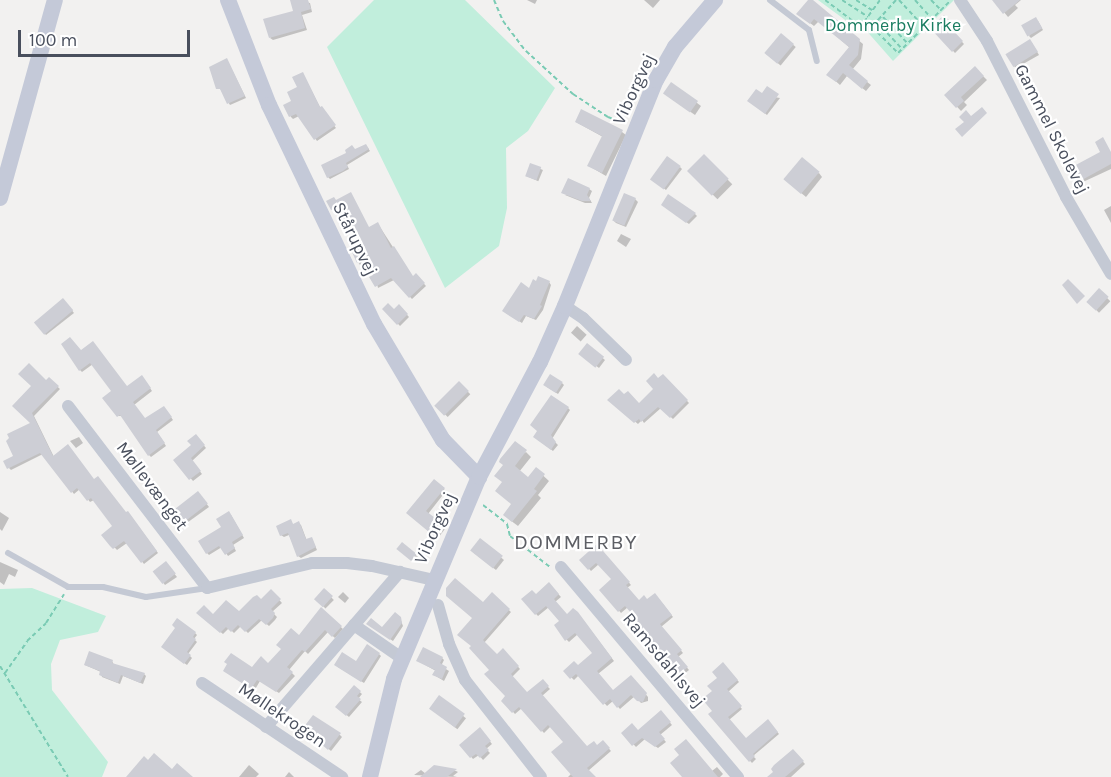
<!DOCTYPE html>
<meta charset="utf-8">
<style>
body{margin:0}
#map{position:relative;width:1111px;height:777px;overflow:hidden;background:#f2f1f0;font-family:Karla,sans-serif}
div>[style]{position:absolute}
.green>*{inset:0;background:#c1eedc}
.shadow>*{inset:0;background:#0003;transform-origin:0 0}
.building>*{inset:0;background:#cdced5;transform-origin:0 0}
.path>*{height:2px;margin-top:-1px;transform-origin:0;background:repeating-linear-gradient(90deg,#7acbb4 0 4.5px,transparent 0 7.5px)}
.lane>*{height:6px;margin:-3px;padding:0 3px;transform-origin:3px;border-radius:3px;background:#c4c9d4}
.street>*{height:12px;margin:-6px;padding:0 6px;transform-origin:6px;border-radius:6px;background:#c4c9d4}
.secondary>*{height:16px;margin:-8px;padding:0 8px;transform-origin:8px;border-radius:8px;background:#c4c9d8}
span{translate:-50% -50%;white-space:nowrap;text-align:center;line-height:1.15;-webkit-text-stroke:4.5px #fff;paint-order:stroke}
.park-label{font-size:18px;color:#1a7d61}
.street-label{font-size:18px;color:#494f5d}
.quarter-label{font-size:21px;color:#5d5f65;letter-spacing:1.5px}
.scale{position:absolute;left:18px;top:30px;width:172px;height:27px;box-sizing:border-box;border:3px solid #494f5d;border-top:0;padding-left:8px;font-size:18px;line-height:21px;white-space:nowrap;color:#494f5d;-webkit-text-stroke:4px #fff;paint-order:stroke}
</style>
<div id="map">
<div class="green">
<i style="clip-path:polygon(374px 0,465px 0,555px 88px,528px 131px,506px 148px,507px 208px,499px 246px,445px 288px,327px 47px)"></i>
<i style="clip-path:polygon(818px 0,954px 0,893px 61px,864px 28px,852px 25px)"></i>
<i style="clip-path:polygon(32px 588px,106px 616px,98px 632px,60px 640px,51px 664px,52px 690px,108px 762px,102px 777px,0 777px,0 589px)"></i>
</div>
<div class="shadow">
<i style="clip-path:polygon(292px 0,310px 3px,312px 12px,302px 15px,307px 30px,273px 40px,270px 38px,295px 12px)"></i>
<i style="clip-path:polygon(527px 0,537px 0,535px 4px)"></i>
<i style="clip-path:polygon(644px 0,660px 0,653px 8px)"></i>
<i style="clip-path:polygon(810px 0,863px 44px,861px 59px,852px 70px,871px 85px,866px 91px,847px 76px,840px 85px,832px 78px,850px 48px,819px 21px,814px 26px,802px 17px)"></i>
<i style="clip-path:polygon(994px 0,1021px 0,1015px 5px,1018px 8px,1008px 17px)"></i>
<i style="clip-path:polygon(944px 17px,951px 25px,948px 27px,964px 44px,955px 53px,932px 28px)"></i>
<i style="clip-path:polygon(1038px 21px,1043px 30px,1031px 38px,1029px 36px)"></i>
<i style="left:781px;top:35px;width:19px;height:24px;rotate:39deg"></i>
<i style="clip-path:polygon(1032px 43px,1039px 55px,1016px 68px,1014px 66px)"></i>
<i style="clip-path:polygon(227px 60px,246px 98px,230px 105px,212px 75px)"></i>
<i style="clip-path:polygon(975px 68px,987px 80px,964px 102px,967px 105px,961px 111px,946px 95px)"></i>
<i style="clip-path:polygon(303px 74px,321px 109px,336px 128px,317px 141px,299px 116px,293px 119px,291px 117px,285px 105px,293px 102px)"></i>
<i style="clip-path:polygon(672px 84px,701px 106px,695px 115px,669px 97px)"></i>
<i style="clip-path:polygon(762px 95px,780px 98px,767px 115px,752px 103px)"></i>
<i style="clip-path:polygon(576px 122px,622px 132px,626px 135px,606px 176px,589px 166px,603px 137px)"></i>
<i style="clip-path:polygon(368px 148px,370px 151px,347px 165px,349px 169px,330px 179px,328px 177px,355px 151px)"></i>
<i style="clip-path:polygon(1111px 152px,1111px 169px,1083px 182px,1075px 174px)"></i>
<i style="left:704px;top:156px;width:40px;height:21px;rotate:45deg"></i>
<i style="left:531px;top:165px;width:13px;height:12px;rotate:23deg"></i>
<i style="clip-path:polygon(680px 167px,682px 169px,666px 190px,654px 181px)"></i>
<i style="clip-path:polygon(819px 173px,822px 177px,806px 197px,789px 183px)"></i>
<i style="clip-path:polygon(589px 189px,592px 191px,589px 198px,592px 203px,585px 203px,565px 195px)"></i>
<i style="clip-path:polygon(334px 199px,369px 229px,378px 224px,413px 278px,416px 275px,426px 286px,412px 299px,394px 280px,378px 288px,375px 275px,366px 262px,360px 265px,358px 262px,363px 246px,353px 224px,347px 223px,340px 209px,335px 212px,332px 209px,328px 201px)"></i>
<i style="clip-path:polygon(635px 199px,638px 202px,626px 227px,616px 223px,614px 221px)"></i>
<i style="clip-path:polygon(1111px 206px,1111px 223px,1104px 210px)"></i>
<i style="clip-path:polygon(665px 207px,695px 214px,697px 216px,689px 224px)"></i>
<i style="clip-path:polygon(621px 234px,631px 239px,626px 247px,617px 241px)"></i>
<i style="clip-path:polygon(549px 282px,551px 285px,543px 310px,536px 320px,526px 316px,522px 323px,506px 313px,530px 290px)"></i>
<i style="left:1099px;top:290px;width:16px;height:16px;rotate:45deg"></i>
<i style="clip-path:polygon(65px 302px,74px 313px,46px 335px,35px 322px)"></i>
<i style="clip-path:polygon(399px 306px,409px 317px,400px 326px,384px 309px,394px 311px)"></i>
<i style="left:577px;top:326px;width:13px;height:9px;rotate:42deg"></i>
<i style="clip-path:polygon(587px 345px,605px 360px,599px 368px,583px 356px)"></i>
<i style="clip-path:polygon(81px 352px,127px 388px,144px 379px,152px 391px,134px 405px,145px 420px,166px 410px,173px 420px,157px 432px,166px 446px,151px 457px,149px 455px,123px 416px,118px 416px,114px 391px,93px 364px,82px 372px,80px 370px)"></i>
<i style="clip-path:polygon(663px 376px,689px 403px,673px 419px,661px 408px,644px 423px,642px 420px,638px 424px,609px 400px,639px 405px,655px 389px)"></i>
<i style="clip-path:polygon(49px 379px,60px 389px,34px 416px,54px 457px,94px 481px,126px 514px,130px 515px,158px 553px,144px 564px,127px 543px,117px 550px,103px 535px,114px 527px,94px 500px,90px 502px,80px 489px,74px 494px,43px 454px,11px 470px,9px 468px,32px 424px,14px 406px)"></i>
<i style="left:459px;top:383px;width:16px;height:32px;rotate:45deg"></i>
<i style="clip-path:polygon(562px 383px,564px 385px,558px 394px,547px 387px)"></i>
<i style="clip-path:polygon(568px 408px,570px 410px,552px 439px,558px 445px,553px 451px,537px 439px)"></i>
<i style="clip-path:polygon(196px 436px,206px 448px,192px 461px,202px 474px,193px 481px,175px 460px,193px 446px)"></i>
<i style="clip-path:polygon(79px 437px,83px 443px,76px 448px,70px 441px)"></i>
<i style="clip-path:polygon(526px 452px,531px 457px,519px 472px,528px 479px,536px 469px,549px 481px,538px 495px,541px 498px,518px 526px,510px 520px,512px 505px,504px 482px,504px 465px)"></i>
<i style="clip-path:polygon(434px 481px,446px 491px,428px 514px,445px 529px,438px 538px,408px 513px)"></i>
<i style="clip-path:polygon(200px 495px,209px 507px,184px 525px,182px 523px)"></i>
<i style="clip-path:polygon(0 512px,9px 518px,2px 531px,0 529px)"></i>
<i style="clip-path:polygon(231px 515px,244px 538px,233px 545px,236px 551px,228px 556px,222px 547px,209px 555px,207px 553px)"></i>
<i style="clip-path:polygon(291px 521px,293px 525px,298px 523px,301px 525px,307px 541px,312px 539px,317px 550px,301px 558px,298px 556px,289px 535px,284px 537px,281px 535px)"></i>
<i style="clip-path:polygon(480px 540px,504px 560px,496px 570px,474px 553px)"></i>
<i style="left:402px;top:544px;width:21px;height:6px;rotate:39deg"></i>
<i style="clip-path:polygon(597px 546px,631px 585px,627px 588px,639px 602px,663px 604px,673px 617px,661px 627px,683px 653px,678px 657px,689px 670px,679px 678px,635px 625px,640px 621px,628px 607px,621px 613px,601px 590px,613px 579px,599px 564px,591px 571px,581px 560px)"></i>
<i style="clip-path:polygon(0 562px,18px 570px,15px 577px,9px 574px,4px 585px,0 582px)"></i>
<i style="clip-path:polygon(168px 566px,177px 577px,165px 585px,154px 571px)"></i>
<i style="clip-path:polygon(549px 584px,561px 597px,555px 602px,567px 616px,580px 616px,614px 661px,598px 674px,613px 692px,631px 677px,648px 697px,648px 701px,641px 703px,635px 696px,620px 709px,613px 701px,607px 706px,579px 675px,574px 680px,565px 671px,578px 667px,594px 653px,578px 634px,569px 642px,567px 640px,556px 625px,561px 621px,549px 607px,538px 616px,523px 600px,536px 596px)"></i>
<i style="left:324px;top:590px;width:14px;height:12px;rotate:45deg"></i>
<i style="clip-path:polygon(271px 591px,282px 603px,272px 612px,277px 617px,275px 620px,269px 626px,262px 620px,248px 633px,241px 626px,234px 633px,229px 628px,223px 634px,198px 613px,213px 616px,240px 613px,261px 601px)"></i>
<i style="clip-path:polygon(343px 592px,349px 598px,345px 603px,338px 597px)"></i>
<i style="clip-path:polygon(492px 595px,511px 612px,484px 643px,497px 656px,503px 650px,520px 669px,512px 677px,527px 694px,542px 681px,550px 689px,542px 696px,587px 748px,598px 747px,603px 742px,611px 751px,588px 771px,594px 777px,568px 777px,572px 773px,565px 742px,551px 726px,544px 733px,522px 708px,515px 714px,503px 701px,508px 697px,491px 670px,473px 618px)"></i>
<i style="clip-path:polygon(321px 609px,343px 629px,335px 638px,328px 632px,308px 654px,305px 651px,289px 670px,295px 676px,279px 693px,260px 681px,254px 691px,225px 671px,268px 665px,299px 637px)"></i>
<i style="clip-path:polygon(400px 618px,403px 626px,393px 641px,370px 626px,382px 629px)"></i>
<i style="clip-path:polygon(195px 633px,197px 635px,194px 639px,197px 642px,188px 654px,192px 658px,187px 665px,165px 649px)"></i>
<i style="clip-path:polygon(379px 654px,381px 656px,364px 683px,338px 667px,357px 663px)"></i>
<i style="clip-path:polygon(442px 658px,444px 660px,441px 666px,449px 671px,444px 681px,434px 675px,436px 671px,418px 661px)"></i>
<i style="clip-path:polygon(112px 661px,114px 665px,144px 674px,146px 676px,143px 684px,123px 676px,120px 684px,102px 677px,101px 672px,85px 665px)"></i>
<i style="clip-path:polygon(723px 664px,739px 682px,728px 692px,742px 709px,729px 720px,746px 740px,768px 721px,779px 734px,753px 756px,756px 759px,752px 763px,710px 715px,714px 711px,714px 691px)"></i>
<i style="clip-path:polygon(354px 687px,362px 694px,358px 699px,362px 702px,349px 717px,337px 707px)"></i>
<i style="left:440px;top:698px;width:33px;height:14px;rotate:38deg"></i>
<i style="clip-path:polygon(661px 712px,672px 725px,660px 735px,666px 742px,658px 748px,645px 739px,636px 747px,623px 733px,638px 732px)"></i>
<i style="clip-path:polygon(305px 728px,340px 735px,342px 737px,331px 751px)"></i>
<i style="clip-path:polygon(480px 729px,492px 744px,486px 749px,490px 753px,483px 760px,479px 755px,473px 759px,461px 745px)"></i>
<i style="clip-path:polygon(793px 751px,805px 764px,791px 777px,769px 777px)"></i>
<i style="clip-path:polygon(681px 755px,712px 771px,717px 767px,723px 774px,720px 777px,682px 777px)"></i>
<i style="clip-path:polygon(249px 765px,259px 774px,256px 777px,239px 777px)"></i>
<i style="clip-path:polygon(435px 767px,456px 771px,458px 772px,453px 776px,457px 777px,414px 775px,421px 770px,426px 774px)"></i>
<i style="clip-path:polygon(289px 772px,294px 777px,285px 777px)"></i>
</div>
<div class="building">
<i style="clip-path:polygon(290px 0,308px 0,311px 9px,301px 12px,305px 28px,269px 38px,263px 19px,293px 11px)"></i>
<i style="clip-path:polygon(808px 0,813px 0,860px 39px,858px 55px,849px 65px,868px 81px,862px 89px,843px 73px,836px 82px,826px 75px,849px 47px,814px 19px,810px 24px,796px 14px)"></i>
<i style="clip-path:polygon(992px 0,1020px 0,1003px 14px)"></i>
<i style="clip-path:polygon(944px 15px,950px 21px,947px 24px,963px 41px,952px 52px,930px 28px)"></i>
<i style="left:1036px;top:17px;width:13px;height:17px;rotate:61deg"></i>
<i style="left:781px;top:33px;width:17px;height:26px;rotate:40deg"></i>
<i style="left:1030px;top:39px;width:15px;height:29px;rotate:58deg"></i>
<i style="clip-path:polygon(227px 58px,245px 96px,227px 104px,220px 89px,216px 89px,209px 67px)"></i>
<i style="clip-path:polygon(975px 66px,984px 76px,961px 97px,964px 101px,956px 108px,944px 95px)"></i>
<i style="clip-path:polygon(303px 72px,320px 107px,322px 106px,336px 125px,314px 140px,296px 114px,289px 117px,283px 105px,291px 101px,287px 92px,297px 87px,292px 77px)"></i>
<i style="left:671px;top:82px;width:33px;height:14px;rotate:35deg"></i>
<i style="clip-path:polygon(767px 86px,779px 94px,765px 114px,747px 101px,756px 89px,762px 93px)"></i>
<i style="clip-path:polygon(982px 107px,987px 113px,962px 137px,955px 129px,964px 122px,959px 117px,966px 110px,971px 116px)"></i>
<i style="clip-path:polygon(581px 109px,623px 130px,602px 173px,587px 166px,602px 136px,575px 122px)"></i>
<i style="clip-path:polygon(1103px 137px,1111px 152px,1111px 164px,1080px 181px,1073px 175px,1072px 167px,1100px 152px,1095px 142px)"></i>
<i style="clip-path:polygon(366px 144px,369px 149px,346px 163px,348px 167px,343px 171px,327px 178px,321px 165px,346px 153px,345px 150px,352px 145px,355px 149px)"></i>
<i style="left:704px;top:154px;width:35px;height:24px;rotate:45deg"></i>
<i style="left:667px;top:156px;width:17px;height:29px;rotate:36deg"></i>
<i style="left:802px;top:157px;width:23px;height:29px;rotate:40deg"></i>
<i style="left:530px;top:163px;width:12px;height:14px;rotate:20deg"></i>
<i style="clip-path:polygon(568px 178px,590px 188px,587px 195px,591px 201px,582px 201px,561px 193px)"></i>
<i style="clip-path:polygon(351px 192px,369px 227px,378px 222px,391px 248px,394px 246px,413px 276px,416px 273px,425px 283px,409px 298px,391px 278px,375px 287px,369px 277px,373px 275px,363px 260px,357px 263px,351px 250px,361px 245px,350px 222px,346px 224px,338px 207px,331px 210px,326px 201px,334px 197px,336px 200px)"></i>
<i style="left:624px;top:193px;width:13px;height:30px;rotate:23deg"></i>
<i style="clip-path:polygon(668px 194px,696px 213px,686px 223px,661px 205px)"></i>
<i style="clip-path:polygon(538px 276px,550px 281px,540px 305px,542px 306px,534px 319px,524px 315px,519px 322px,502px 311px,521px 282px,529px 288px,533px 279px,536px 281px)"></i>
<i style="clip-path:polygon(1068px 279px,1085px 296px,1077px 304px,1062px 285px)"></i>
<i style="left:1099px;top:288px;width:13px;height:19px;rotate:42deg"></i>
<i style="left:63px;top:298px;width:16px;height:38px;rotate:50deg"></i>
<i style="clip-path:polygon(388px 303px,394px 309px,399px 304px,408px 314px,397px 325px,382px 309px)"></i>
<i style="clip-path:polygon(70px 337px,81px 350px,93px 341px,127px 386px,142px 375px,151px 388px,133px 402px,145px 418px,164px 406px,172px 417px,156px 430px,165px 443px,148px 456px,120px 415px,117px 417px,102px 398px,111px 391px,90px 363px,79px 371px,61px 344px)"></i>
<i style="left:587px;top:343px;width:22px;height:14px;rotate:39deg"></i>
<i style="clip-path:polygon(29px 363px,46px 380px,49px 377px,59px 386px,32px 413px,53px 456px,68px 444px,94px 479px,98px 476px,126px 512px,128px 511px,157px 551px,141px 563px,124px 541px,113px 549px,110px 546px,101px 535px,112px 526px,91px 498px,87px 501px,77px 488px,71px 493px,40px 453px,7px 469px,3px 461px,13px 456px,6px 441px,9px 438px,7px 434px,30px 423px,12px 406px,31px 386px,18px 374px)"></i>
<i style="clip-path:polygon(654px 373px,658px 378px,663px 374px,688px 400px,670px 418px,658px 407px,641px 422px,639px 419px,634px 423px,607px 400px,619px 389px,624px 394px,628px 391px,639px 403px,653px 389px,646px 381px)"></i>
<i style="left:550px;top:374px;width:15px;height:13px;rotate:32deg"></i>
<i style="left:459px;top:381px;width:14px;height:35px;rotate:45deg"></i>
<i style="clip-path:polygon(551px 395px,569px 407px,551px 435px,556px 442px,551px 450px,533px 437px,537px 431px,530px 425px)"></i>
<i style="clip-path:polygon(196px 434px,205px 445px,191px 458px,201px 471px,189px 480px,173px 460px,191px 445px,187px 441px)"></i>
<i style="clip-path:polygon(515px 441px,527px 450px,515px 466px,528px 477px,536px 467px,545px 474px,534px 489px,537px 491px,512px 522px,503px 515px,511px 504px,495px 491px,502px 482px,494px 476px,503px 465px,499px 462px,500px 459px)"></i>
<i style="clip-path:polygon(434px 479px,445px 488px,426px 511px,444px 525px,435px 537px,406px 513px)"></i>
<i style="left:198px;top:491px;width:16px;height:34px;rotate:52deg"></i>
<i style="clip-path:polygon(229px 511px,243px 535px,232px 542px,235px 548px,225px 555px,219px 546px,206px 554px,198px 541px,221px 527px,216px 519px)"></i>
<i style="clip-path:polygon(291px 519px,293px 524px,299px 521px,306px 539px,312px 537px,316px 547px,297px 557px,288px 533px,280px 536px,276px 526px)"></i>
<i style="left:480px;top:538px;width:29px;height:16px;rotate:38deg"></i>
<i style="left:402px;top:542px;width:19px;height:9px;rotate:39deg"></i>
<i style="clip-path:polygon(597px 544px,630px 582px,626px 585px,639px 600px,644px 595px,647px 599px,655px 593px,672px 615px,660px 624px,682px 650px,677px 654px,688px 667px,676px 677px,633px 625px,638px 621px,625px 606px,618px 612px,599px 590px,611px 579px,596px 563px,588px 570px,579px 560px)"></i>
<i style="left:166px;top:561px;width:16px;height:17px;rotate:52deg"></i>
<i style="clip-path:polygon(455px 578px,483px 602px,492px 592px,510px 609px,483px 640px,497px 654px,503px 648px,519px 666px,511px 674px,527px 692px,543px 679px,549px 686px,541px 693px,587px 746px,594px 741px,597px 745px,603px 740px,610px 748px,587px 768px,596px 777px,573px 777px,551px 752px,563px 742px,548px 725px,541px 732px,519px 707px,512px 713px,501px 701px,505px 696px,484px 674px,489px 670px,469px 648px,471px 646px,457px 635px,472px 618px,446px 596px,446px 588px)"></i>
<i style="clip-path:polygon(549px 582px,559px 594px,554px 599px,567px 614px,573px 608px,578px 612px,612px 658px,597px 671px,613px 690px,631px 675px,647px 693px,643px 702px,637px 701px,631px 695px,617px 708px,610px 699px,603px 705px,576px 674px,570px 679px,563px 671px,574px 661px,578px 665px,592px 653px,575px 633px,565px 641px,554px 625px,559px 621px,546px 606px,535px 615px,521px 599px,532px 590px,536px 594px)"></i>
<i style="left:324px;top:588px;width:12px;height:15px;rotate:42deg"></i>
<i style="clip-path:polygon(271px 589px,281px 599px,271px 609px,275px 613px,273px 618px,266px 625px,259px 619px,245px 632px,238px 625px,231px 632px,226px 627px,220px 633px,196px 613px,204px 605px,213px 614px,226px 600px,239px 611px,253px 597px,257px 595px,261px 599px)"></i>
<i style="clip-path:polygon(321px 607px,342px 626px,332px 637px,325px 630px,305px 652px,302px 650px,287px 667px,293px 672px,276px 692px,257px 680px,251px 689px,223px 671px,227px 664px,224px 662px,231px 653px,252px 667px,261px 656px,268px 663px,281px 649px,276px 645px,291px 628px,299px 635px)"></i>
<i style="clip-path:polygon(395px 612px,401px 617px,402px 623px,390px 640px,366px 624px,371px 618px,382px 627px)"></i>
<i style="clip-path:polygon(177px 618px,196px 632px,193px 637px,196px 639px,187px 652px,191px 655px,184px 664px,161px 647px,175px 628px,172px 625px)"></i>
<i style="clip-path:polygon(367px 644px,380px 653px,361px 682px,334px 665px,342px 652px,356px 661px)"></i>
<i style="clip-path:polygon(423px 647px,443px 657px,440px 663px,447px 667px,442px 679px,432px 675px,435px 670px,416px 661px)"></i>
<i style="clip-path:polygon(89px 651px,113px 660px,112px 663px,145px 673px,140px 683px,121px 675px,118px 683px,99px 675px,100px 671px,84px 665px)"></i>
<i style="clip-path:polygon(723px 662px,738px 680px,727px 689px,742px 706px,728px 717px,746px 738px,768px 719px,778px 732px,753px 754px,755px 756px,749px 762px,708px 714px,712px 711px,702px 699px,712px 691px,707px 686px,717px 678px,712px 672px)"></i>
<i style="clip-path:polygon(354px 685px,361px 691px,357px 696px,361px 699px,346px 716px,335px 707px)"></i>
<i style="left:439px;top:695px;width:32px;height:17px;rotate:36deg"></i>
<i style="clip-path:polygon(661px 710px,671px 722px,659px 732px,665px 739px,655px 747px,642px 738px,632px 746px,621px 733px,632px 723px,638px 730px)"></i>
<i style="clip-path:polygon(313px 715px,341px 733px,328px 750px,303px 728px)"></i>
<i style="clip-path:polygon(480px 727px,491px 741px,485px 746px,489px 750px,480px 758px,476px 754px,470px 758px,459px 745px)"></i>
<i style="clip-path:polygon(686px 739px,718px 777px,682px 777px,670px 763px,679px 755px,674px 749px)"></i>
<i style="clip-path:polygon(793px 749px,804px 761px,785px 777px,767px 777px,773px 772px,771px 769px,774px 765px)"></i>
<i style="clip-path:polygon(154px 753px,172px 769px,177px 763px,193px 777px,126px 777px,144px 756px,148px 760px)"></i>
<i style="clip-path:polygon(434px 765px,457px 769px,447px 777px,420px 777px)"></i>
</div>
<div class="path">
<i style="left:494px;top:0;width:23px;rotate:67deg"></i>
<i style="left:503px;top:21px;width:38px;rotate:53deg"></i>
<i style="left:526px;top:51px;width:64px;rotate:42.5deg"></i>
<i style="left:573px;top:94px;width:42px;rotate:33.3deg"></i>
<i style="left:608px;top:117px;width:17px;rotate:21deg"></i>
<i style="left:825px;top:0;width:39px;rotate:37deg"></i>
<i style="left:856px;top:23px;width:8px;rotate:-7deg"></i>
<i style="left:864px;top:22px;width:27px;rotate:-54deg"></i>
<i style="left:842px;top:0;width:31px;rotate:33deg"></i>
<i style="left:856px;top:0;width:19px;rotate:32deg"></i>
<i style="left:896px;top:0;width:36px;rotate:132deg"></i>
<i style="left:872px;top:27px;width:37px;rotate:45deg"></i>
<i style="left:898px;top:53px;width:72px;rotate:-45deg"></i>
<i style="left:899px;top:0;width:37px;rotate:47deg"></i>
<i style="left:915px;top:0;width:25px;rotate:48deg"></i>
<i style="left:931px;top:0;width:14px;rotate:45deg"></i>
<i style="left:883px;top:17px;width:35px;rotate:47deg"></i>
<i style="left:877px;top:22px;width:37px;rotate:47deg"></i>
<i style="left:483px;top:505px;width:31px;rotate:38deg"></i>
<i style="left:507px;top:524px;width:12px;rotate:76deg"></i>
<i style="left:510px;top:536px;width:51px;rotate:37.8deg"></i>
<i style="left:0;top:666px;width:130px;rotate:58.5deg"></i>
<i style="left:5px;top:673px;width:39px;rotate:-55deg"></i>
<i style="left:27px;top:641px;width:26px;rotate:-43deg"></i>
<i style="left:46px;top:623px;width:34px;rotate:-58deg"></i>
</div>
<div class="lane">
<i style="left:770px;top:0;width:49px;rotate:37.6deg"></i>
<i style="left:809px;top:30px;width:32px;rotate:76deg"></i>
<i style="left:8px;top:553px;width:69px;rotate:29.5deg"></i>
<i style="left:68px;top:587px;width:35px"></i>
<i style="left:103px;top:587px;width:44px;rotate:13.1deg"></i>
<i style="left:146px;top:597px;width:62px;rotate:-8.4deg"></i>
</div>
<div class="street">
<i style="left:960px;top:0;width:49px;rotate:56.6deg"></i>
<i style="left:987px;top:41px;width:175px;rotate:63.1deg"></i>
<i style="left:1066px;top:197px;width:89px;rotate:59.7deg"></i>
<i style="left:565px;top:306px;width:22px;rotate:34deg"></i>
<i style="left:583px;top:318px;width:60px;rotate:44.3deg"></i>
<i style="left:68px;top:406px;width:229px;rotate:52.6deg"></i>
<i style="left:207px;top:588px;width:108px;rotate:-13.4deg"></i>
<i style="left:312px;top:563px;width:35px"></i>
<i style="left:347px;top:563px;width:25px;rotate:7deg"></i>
<i style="left:372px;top:566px;width:64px;rotate:12.7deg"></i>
<i style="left:561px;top:567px;width:275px;rotate:49.9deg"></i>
<i style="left:438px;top:605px;width:41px;rotate:74.2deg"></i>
<i style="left:449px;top:644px;width:39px;rotate:66deg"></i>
<i style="left:465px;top:680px;width:123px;rotate:51.9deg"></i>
<i style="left:354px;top:625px;width:60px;rotate:34.8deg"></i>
<i style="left:202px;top:683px;width:169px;rotate:33.9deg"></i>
<i style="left:266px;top:727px;width:205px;rotate:-49.2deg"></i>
</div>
<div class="secondary">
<i style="left:228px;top:0;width:113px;rotate:68.7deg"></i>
<i style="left:269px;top:105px;width:243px;rotate:64.4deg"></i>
<i style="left:374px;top:324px;width:135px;rotate:59.3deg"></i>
<i style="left:443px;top:440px;width:52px;rotate:45.8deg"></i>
<i style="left:0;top:198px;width:205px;rotate:-74.5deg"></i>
<i style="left:370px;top:777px;width:101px;rotate:-76.2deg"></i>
<i style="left:394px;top:679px;width:219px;rotate:-67.2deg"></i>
<i style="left:479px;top:477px;width:130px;rotate:-62.1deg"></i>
<i style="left:540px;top:362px;width:61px;rotate:-65.9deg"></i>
<i style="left:565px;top:306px;width:244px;rotate:-68.1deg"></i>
<i style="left:656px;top:80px;width:38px;rotate:-60deg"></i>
<i style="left:675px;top:47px;width:62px;rotate:-49.6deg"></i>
</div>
<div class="park-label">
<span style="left:893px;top:25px">Dommerby Kirke</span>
</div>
<div class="street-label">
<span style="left:634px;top:89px;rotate:-65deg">Viborgvej</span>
<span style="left:1052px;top:129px;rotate:63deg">Gammel Skolevej</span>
<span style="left:355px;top:239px;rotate:64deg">Stårupvej</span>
<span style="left:152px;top:486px;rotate:53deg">Møllevænget</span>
<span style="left:435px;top:528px;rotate:-66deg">Viborgvej</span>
<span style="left:664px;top:660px;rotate:50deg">Ramsdahlsvej</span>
<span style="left:282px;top:715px;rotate:34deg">Møllekrogen</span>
</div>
<div class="quarter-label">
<span style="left:576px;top:542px">DOMMERBY</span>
</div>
<div class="scale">100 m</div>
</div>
